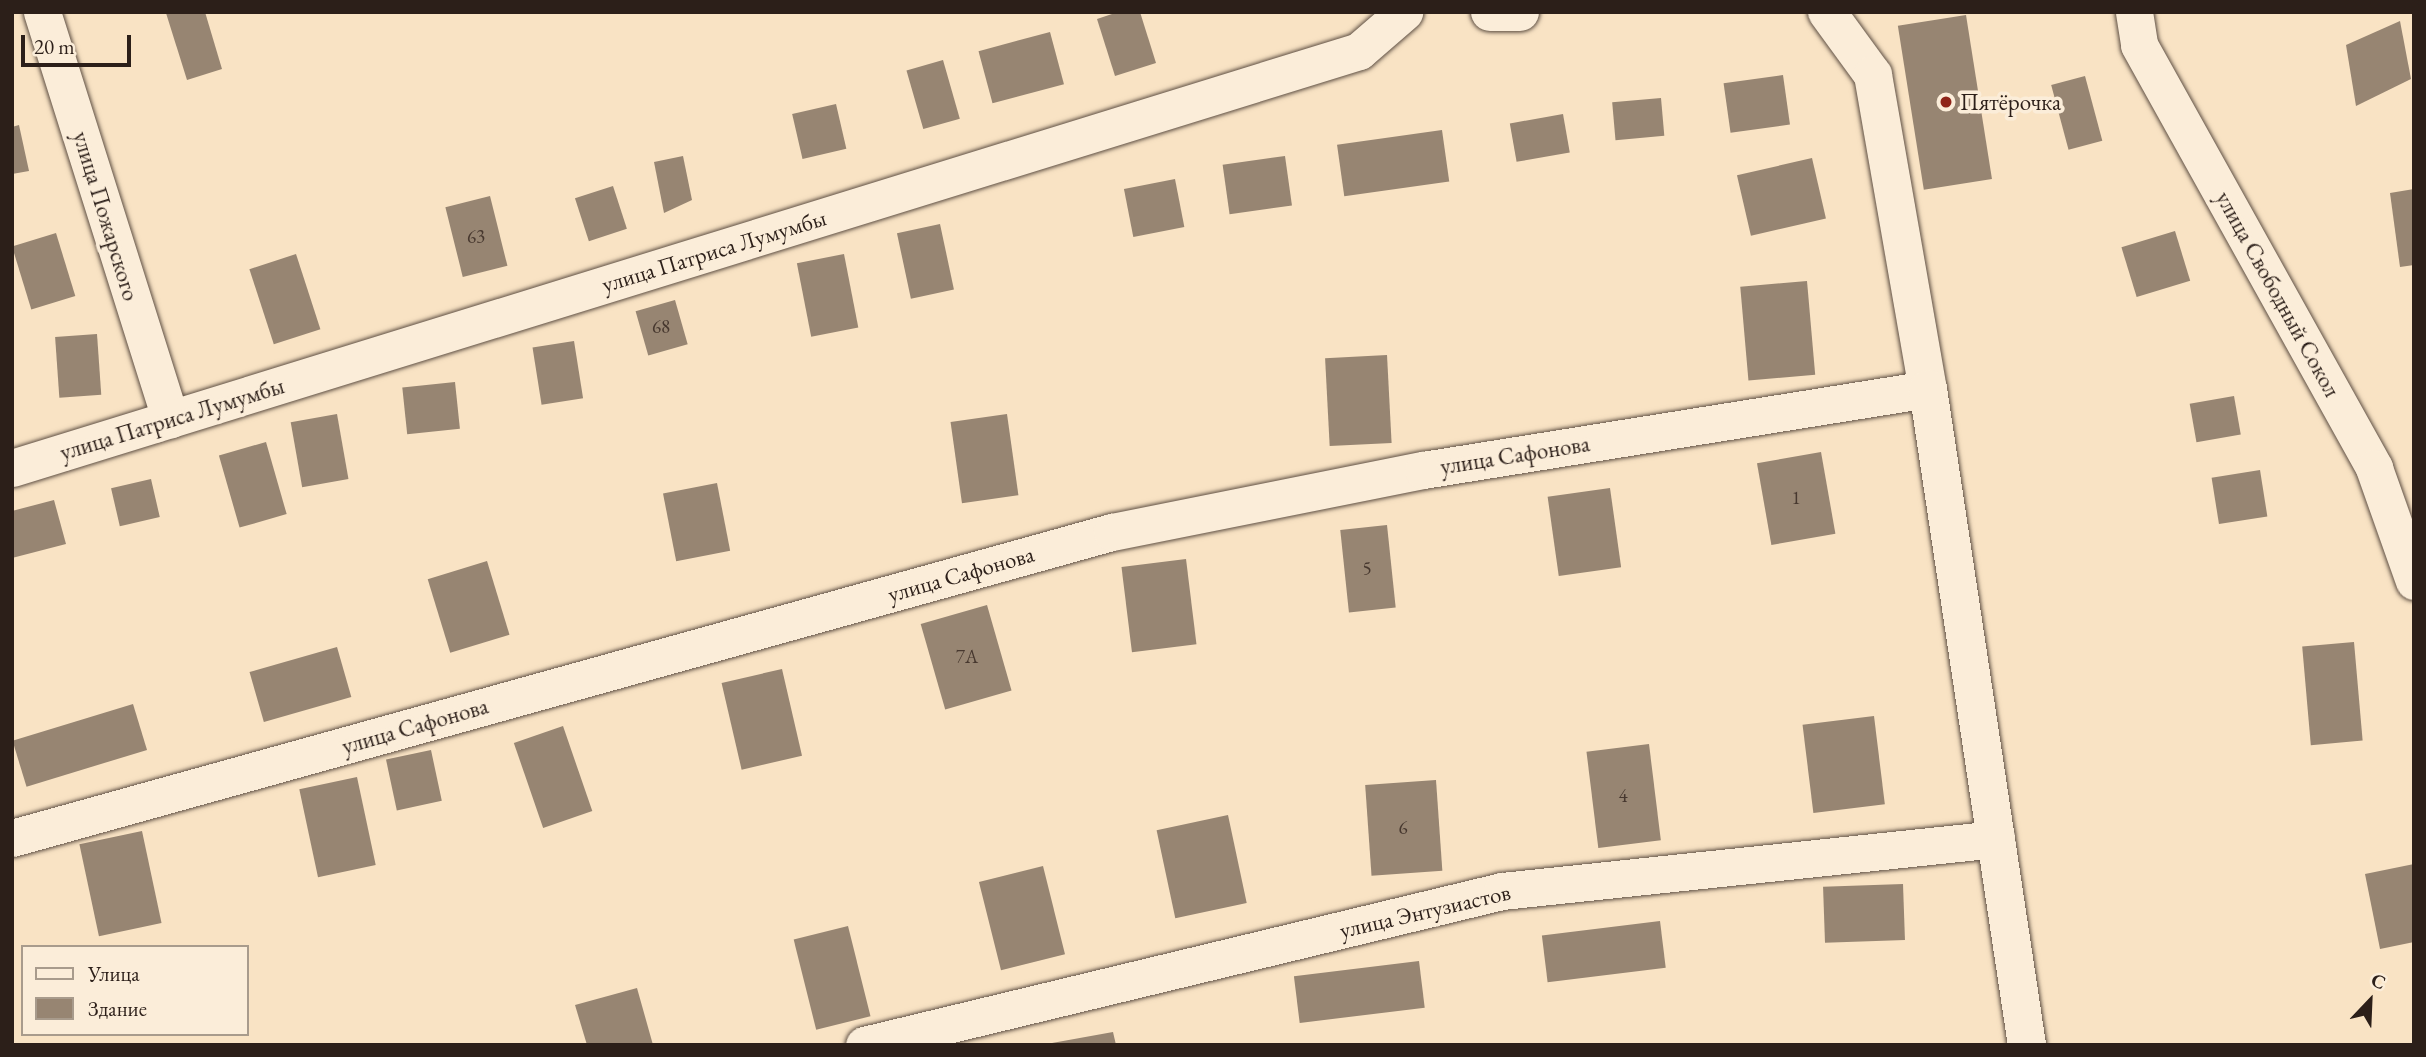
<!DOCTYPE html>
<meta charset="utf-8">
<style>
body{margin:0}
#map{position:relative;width:2426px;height:1057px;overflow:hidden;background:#f9e3c4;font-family:"EB Garamond",serif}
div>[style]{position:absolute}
.building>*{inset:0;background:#978572;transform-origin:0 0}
.roads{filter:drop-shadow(0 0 2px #5f5044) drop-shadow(0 0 2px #5f5044)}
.minor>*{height:37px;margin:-18.5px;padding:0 18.5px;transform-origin:18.5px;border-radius:18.5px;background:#fbedd9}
.tertiary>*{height:38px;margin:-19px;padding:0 19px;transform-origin:19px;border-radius:19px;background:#fbedd9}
.dots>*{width:19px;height:19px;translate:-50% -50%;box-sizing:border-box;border:4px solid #fbedd9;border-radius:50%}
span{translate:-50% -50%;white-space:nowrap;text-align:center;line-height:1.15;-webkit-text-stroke:7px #fbedd9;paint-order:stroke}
.number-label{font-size:19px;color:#47382f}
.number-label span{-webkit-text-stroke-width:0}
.poi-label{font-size:23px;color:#2c1f19}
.left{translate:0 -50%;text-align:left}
.street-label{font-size:23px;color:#2c1f19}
.frame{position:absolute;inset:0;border:14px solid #2c1f19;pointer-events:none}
.legend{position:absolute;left:21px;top:945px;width:228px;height:91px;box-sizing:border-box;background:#fbedd9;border:2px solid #a89b8c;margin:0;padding:9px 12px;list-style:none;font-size:21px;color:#2c1f19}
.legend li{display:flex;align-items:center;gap:14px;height:35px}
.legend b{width:35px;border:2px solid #a89b8c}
.north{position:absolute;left:2335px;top:966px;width:70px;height:70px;-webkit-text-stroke:5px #fbedd9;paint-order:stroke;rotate:23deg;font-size:19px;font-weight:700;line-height:28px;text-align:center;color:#2c1f19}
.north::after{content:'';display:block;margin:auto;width:24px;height:32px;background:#2c1f19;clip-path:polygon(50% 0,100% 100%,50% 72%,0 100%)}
.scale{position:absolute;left:21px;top:35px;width:110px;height:32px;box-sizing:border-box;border:4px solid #2c1f19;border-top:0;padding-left:9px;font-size:21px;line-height:24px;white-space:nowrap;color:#2c1f19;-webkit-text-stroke:5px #fbedd9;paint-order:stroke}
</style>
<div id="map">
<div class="building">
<i style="clip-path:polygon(205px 12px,222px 69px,187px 80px,166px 13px)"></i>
<i style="clip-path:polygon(1118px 12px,1140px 12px,1156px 63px,1115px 76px,1097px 19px)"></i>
<i style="left:1966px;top:15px;width:166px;height:69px;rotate:81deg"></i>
<i style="clip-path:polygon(2400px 21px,2411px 79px,2356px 106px,2346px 45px)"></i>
<i style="left:1050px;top:32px;width:54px;height:74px;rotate:75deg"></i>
<i style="left:943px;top:60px;width:61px;height:38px;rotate:74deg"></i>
<i style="left:1783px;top:75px;width:50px;height:60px;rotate:82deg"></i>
<i style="left:2085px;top:76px;width:67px;height:35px;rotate:75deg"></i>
<i style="left:1661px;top:98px;width:38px;height:49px;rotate:85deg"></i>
<i style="left:836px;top:104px;width:46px;height:45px;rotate:77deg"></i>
<i style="left:1563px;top:114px;width:39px;height:54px;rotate:80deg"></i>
<i style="clip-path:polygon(19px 125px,29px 171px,12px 174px,12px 127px)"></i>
<i style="left:1442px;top:130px;width:52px;height:106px;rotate:82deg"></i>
<i style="clip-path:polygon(683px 156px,692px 200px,664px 213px,654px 162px)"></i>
<i style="left:1285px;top:156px;width:50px;height:63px;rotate:82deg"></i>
<i style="left:1812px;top:158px;width:62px;height:77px;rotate:77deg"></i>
<i style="left:1175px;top:179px;width:49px;height:52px;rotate:79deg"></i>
<i style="left:613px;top:186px;width:45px;height:40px;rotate:72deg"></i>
<i style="clip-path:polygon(2414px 189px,2414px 265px,2400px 267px,2390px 193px)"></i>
<i style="left:490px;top:196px;width:72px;height:46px;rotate:76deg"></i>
<i style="left:940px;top:224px;width:67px;height:44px;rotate:78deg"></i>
<i style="left:2175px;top:231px;width:52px;height:56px;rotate:73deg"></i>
<i style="left:56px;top:233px;width:66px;height:46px;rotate:73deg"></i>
<i style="left:296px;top:254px;width:79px;height:49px;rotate:72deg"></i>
<i style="left:844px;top:254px;width:75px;height:48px;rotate:79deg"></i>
<i style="left:1807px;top:281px;width:94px;height:67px;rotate:85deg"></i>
<i style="left:675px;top:300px;width:46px;height:41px;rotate:74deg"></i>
<i style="left:97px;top:334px;width:61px;height:42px;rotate:86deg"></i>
<i style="left:574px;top:341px;width:58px;height:42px;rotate:81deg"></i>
<i style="left:1387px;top:355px;width:88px;height:62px;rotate:87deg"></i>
<i style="left:455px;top:382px;width:47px;height:53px;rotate:84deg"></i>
<i style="left:2234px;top:396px;width:39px;height:45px;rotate:80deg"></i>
<i style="left:337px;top:414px;width:66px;height:47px;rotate:80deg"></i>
<i style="left:1007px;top:414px;width:82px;height:57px;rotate:82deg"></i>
<i style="left:266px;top:442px;width:75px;height:49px;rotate:74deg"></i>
<i style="left:1821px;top:452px;width:83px;height:65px;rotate:80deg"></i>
<i style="left:2260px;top:470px;width:47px;height:49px;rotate:81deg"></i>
<i style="left:151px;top:479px;width:39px;height:41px;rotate:77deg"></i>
<i style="left:717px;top:483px;width:69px;height:55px;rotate:79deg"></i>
<i style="left:1610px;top:488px;width:80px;height:63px;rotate:82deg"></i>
<i style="clip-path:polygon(54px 500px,66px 544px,12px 558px,12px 511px)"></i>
<i style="left:1387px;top:525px;width:83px;height:47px;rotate:84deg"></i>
<i style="left:1186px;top:559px;width:86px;height:65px;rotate:83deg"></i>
<i style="left:487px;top:561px;width:77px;height:62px;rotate:73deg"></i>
<i style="left:987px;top:605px;width:89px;height:69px;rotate:74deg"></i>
<i style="left:2354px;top:642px;width:99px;height:52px;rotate:85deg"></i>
<i style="left:337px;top:647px;width:52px;height:91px;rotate:74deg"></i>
<i style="left:782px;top:669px;width:89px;height:62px;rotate:77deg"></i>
<i style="left:133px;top:704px;width:48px;height:126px;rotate:73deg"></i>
<i style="left:1874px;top:716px;width:89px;height:72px;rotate:83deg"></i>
<i style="left:563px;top:726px;width:90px;height:52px;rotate:71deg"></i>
<i style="left:1649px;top:744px;width:97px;height:63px;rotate:83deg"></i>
<i style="left:431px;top:750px;width:52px;height:46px;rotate:78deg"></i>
<i style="left:357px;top:777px;width:90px;height:59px;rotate:78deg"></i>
<i style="left:1436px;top:780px;width:91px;height:71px;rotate:86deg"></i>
<i style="left:1228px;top:815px;width:90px;height:73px;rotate:78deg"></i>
<i style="left:142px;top:831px;width:94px;height:64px;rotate:78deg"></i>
<i style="clip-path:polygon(2414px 864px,2414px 942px,2380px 949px,2365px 874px)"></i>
<i style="left:1043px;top:866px;width:91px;height:66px;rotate:76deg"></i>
<i style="left:1903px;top:884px;width:56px;height:80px;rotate:88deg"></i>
<i style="left:1660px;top:921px;width:47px;height:119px;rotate:83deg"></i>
<i style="left:848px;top:926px;width:93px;height:56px;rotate:76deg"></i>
<i style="left:1419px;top:961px;width:47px;height:126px;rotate:83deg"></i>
<i style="clip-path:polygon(637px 988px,653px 1045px,587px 1045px,575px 1005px)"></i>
<i style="clip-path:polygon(1113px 1032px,1116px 1045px,1052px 1045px,1052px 1043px)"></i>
</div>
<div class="roads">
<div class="minor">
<i style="left:42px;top:12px;width:427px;rotate:72.5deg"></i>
<i style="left:2134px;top:12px;width:33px;rotate:81deg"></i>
<i style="left:2139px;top:45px;width:484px;rotate:60.9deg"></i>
<i style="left:2374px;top:468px;width:120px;rotate:70.5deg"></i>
<i style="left:12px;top:468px;width:1410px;rotate:-17.2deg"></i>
<i style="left:1359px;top:51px;width:60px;rotate:-40.9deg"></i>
<i style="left:12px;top:838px;width:1142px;rotate:-15.55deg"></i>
<i style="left:1112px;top:532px;width:317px;rotate:-11.3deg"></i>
<i style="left:1423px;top:470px;width:511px;rotate:-9.11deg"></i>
<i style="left:864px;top:1045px;width:656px;rotate:-13.57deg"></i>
<i style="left:1502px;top:891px;width:497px;rotate:-6deg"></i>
</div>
<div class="tertiary">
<i style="left:1490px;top:12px;width:30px"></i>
<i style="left:1827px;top:12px;width:78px;rotate:53.9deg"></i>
<i style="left:1873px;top:75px;width:319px;rotate:80.1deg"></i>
<i style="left:1928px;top:389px;width:663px;rotate:81.42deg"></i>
</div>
</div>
<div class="dots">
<i style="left:1946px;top:102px;background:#8f2418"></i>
</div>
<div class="number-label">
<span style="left:476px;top:237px">63</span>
<span style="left:661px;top:327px">68</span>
<span style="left:1796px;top:498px">1</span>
<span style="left:1367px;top:569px">5</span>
<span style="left:967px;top:657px">7А</span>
<span style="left:1623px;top:796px">4</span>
<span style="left:1403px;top:828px">6</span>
</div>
<div class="poi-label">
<span class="left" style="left:1960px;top:102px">Пятёрочка</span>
</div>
<div class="street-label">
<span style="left:106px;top:216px;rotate:73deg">улица Пожарского</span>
<span style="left:714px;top:251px;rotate:-17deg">улица Патриса Лумумбы</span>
<span style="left:2278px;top:294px;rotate:61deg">улица Свободный Сокол</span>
<span style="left:172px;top:419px;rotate:-17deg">улица Патриса Лумумбы</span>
<span style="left:1515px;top:455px;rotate:-9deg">улица Сафонова</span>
<span style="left:961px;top:574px;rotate:-16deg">улица Сафонова</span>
<span style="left:415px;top:726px;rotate:-16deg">улица Сафонова</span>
<span style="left:1425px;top:911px;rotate:-13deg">улица Энтузиастов</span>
</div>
<div class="frame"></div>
<ul class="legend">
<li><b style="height:9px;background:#fbedd9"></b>Улица</li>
<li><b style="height:19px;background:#978572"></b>Здание</li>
</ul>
<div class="north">С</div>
<div class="scale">20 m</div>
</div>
